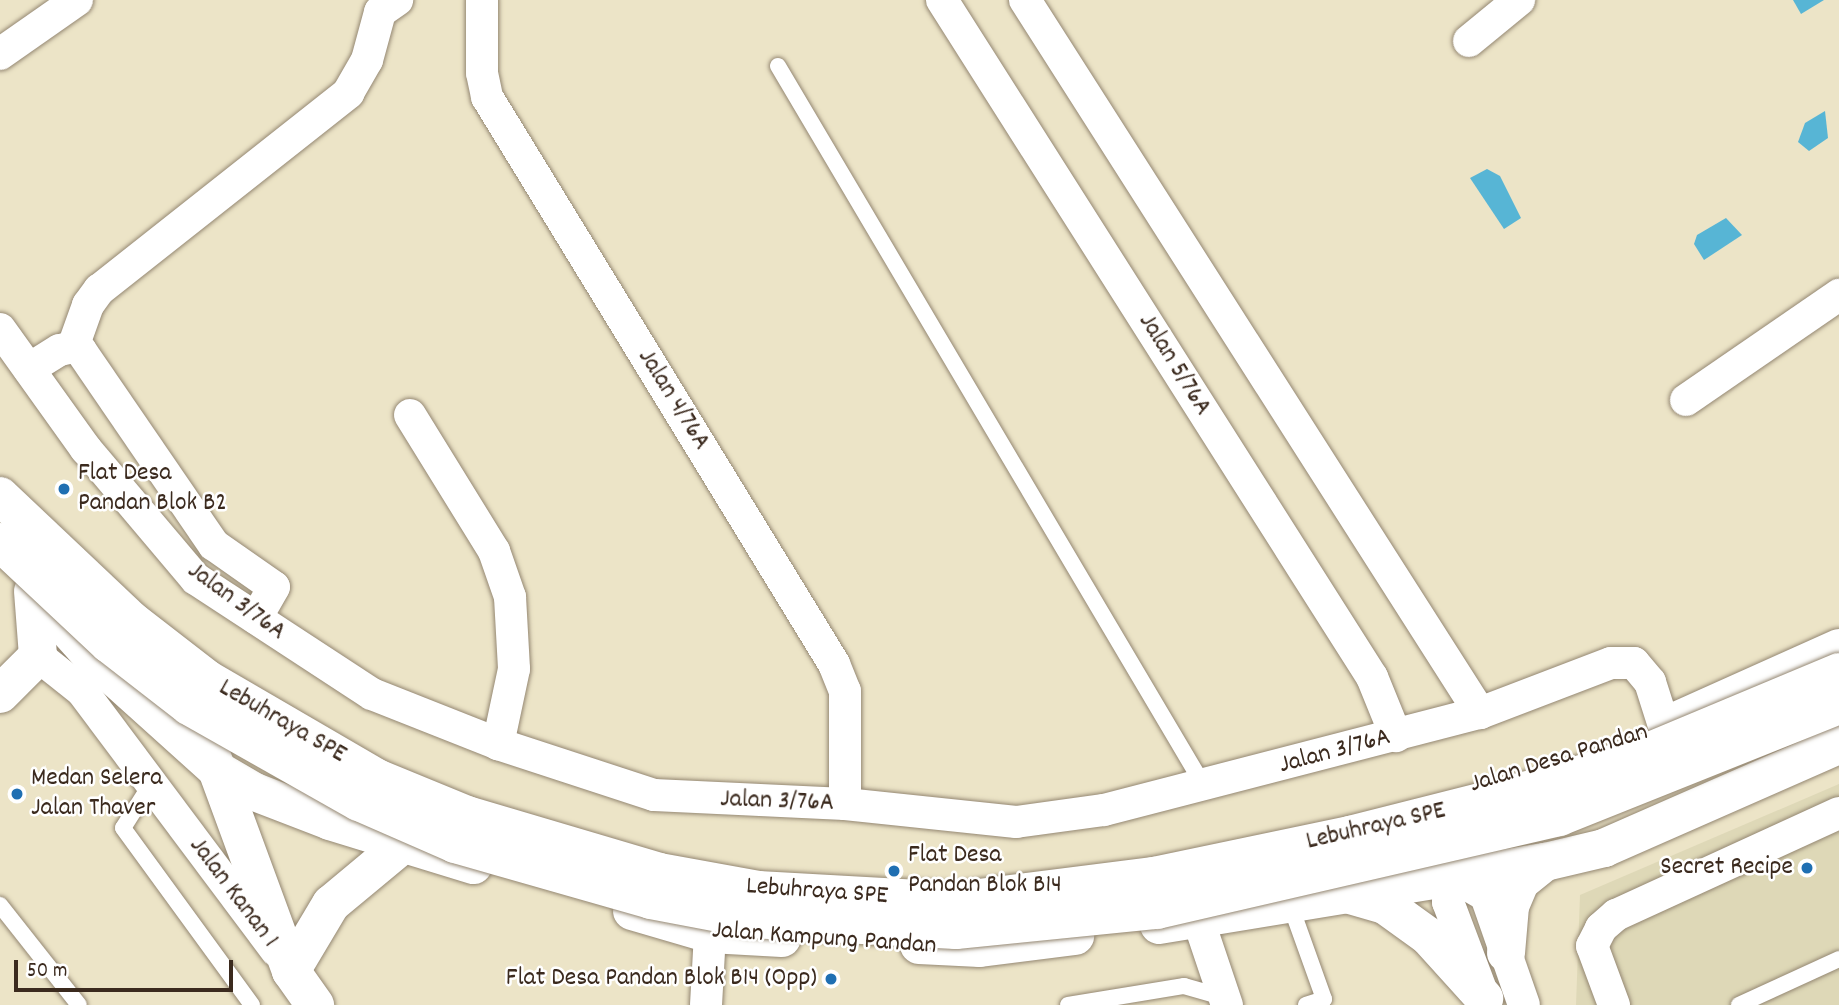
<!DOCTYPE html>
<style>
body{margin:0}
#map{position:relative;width:1839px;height:1005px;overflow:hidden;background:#ece4c7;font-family:Dekko,sans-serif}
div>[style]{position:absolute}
.built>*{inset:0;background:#ded8b7}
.water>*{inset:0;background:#57b5d5}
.roads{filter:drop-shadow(0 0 2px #948772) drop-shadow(0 0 2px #948772)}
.lane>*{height:16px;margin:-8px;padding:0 8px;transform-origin:8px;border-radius:8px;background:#fff}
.street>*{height:32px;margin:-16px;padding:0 16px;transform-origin:16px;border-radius:16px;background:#fff}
.secondary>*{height:38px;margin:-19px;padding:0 19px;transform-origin:19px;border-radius:19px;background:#fff}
.bridges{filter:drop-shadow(0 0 2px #948772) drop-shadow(0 0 2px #948772)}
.highway-bridge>*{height:38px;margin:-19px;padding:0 19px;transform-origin:19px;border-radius:19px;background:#fff}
.dots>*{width:19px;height:19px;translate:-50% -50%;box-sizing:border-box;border:4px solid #fff;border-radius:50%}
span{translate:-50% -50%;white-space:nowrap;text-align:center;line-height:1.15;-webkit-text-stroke:5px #fff;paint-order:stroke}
.street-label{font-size:26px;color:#3b2a1e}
.poi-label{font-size:26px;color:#3b2a1e}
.left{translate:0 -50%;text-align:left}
.right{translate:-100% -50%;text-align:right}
.scale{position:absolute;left:14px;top:960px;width:219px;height:32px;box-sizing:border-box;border:4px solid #3b2a1e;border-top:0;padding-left:9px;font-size:21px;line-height:24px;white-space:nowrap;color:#3b2a1e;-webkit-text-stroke:5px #fff;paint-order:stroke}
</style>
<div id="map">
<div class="built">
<i style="clip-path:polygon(1839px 784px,1839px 1005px,1576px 1005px,1580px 895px)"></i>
</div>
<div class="water">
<i style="clip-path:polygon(1793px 0,1824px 0,1801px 14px)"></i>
<i style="clip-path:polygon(1825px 111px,1828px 138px,1809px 151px,1798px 142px,1805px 123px)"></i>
<i style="clip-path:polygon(1487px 169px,1500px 176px,1521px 218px,1504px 229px,1470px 178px)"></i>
<i style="clip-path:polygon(1726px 218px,1742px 235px,1704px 260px,1694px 244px,1697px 235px)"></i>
</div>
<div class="roads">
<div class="lane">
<i style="left:778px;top:66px;width:837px;rotate:59.39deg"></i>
<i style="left:151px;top:784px;width:52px;rotate:122.5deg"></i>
<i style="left:123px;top:828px;width:219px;rotate:53.9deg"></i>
<i style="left:1290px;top:904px;width:101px;rotate:70.3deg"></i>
<i style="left:1324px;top:999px;width:19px;rotate:162deg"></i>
<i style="left:0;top:905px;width:127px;rotate:51.7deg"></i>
<i style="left:1068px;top:1005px;width:118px;rotate:-9.3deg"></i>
<i style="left:1184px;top:986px;width:40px;rotate:16deg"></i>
<i style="left:1739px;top:1005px;width:110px;rotate:-24.7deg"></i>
</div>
<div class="street">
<i style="left:482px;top:0;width:73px;rotate:90deg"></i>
<i style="left:482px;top:73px;width:25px;rotate:78deg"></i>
<i style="left:487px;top:97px;width:665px;rotate:58.53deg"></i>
<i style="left:834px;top:664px;width:29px;rotate:68deg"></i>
<i style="left:845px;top:691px;width:113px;rotate:90deg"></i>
<i style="left:942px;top:0;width:802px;rotate:57.58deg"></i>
<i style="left:1372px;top:677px;width:64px;rotate:67.9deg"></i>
<i style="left:1025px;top:0;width:846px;rotate:57.46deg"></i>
<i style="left:1469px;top:41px;width:65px;rotate:-39.4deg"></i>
<i style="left:0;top:54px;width:94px;rotate:-35deg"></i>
<i style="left:0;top:329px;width:148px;rotate:54.4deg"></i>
<i style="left:86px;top:449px;width:170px;rotate:49.8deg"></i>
<i style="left:196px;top:579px;width:210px;rotate:33.2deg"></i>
<i style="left:372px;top:694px;width:136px;rotate:21.6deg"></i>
<i style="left:498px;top:744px;width:164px;rotate:18.1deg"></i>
<i style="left:654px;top:795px;width:191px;rotate:2.7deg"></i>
<i style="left:845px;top:804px;width:172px;rotate:6deg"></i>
<i style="left:1016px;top:822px;width:89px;rotate:-7.8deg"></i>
<i style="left:1104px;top:810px;width:388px;rotate:-14.5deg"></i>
<i style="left:1480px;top:713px;width:140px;rotate:-20.9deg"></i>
<i style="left:1611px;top:663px;width:23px"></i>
<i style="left:1634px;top:663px;width:25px;rotate:50deg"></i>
<i style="left:1650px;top:682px;width:46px;rotate:72.3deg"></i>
<i style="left:73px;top:347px;width:45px;rotate:-70.3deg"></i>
<i style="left:88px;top:305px;width:19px;rotate:-54deg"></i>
<i style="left:99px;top:290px;width:318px;rotate:-38.3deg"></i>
<i style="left:348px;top:93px;width:38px;rotate:-60deg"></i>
<i style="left:367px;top:60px;width:50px;rotate:-74.8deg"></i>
<i style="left:380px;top:12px;width:21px;rotate:-35deg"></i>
<i style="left:29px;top:369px;width:36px;rotate:-32deg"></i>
<i style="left:60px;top:350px;width:13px;rotate:-13deg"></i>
<i style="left:73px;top:347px;width:9px;rotate:27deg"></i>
<i style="left:81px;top:351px;width:235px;rotate:55.6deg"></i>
<i style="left:214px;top:545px;width:73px;rotate:35deg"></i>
<i style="left:274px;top:587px;width:36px;rotate:120deg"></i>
<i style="left:1686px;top:400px;width:186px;rotate:-34.5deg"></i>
<i style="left:410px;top:415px;width:160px;rotate:58.3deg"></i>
<i style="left:494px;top:551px;width:49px;rotate:70.8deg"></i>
<i style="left:510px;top:597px;width:72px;rotate:86.8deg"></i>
<i style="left:514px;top:669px;width:77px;rotate:102deg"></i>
<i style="left:38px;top:656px;width:56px;rotate:38.5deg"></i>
<i style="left:82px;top:691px;width:324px;rotate:53.2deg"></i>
<i style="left:1198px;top:919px;width:91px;rotate:71.4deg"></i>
<i style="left:1480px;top:987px;width:91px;rotate:-110.6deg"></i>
<i style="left:1448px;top:902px;width:26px;rotate:-81deg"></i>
<i style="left:1452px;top:876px;width:39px;rotate:30deg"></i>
<i style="left:1486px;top:896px;width:115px;rotate:70.8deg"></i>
<i style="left:706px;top:1005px;width:71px;rotate:-86.8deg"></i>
<i style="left:1614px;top:1005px;width:63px;rotate:-110.4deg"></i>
<i style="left:1592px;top:946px;width:20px;rotate:-63deg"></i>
<i style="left:1601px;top:928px;width:20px;rotate:-41deg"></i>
<i style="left:1616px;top:915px;width:245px;rotate:-24.6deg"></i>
</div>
<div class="secondary">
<i style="left:45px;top:604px;width:75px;rotate:48.2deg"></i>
<i style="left:95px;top:660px;width:164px;rotate:42deg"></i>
<i style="left:217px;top:770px;width:44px;rotate:30.1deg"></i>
<i style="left:255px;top:792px;width:80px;rotate:21.1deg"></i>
<i style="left:330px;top:821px;width:150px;rotate:17.1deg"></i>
<i style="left:0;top:694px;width:54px;rotate:-45deg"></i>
<i style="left:38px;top:656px;width:65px;rotate:-94.4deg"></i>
<i style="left:1676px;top:721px;width:179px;rotate:-24.1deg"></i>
<i style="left:213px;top:759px;width:226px;rotate:69.8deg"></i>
<i style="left:291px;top:971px;width:42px;rotate:54.8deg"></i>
<i style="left:1350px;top:895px;width:36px;rotate:16deg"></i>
<i style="left:1385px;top:905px;width:53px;rotate:35.8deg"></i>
<i style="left:1428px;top:936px;width:84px;rotate:47.9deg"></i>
<i style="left:632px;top:911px;width:81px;rotate:16.4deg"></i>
<i style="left:710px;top:934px;width:72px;rotate:3.2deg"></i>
<i style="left:1159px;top:925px;width:391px;rotate:-9.3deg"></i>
<i style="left:1545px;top:862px;width:61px;rotate:-13.3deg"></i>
<i style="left:1604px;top:848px;width:257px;rotate:-23.7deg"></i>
<i style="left:919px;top:945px;width:61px;rotate:2.8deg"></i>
<i style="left:980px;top:948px;width:96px;rotate:-7.2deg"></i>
<i style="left:1506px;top:953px;width:47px;rotate:-85.1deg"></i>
<i style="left:1510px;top:906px;width:26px;rotate:-67deg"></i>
<i style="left:1520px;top:882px;width:32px;rotate:-39deg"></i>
<i style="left:291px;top:971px;width:78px;rotate:-59.2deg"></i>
<i style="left:331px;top:904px;width:92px;rotate:-39.7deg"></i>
</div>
</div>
<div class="bridges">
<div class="highway-bridge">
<i style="left:0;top:496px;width:180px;rotate:43.4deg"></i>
<i style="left:131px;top:620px;width:96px;rotate:37.8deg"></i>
<i style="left:207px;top:679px;width:197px;rotate:30.2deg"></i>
<i style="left:377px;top:778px;width:97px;rotate:22.3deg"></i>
<i style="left:467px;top:815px;width:200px;rotate:16.5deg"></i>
<i style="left:659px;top:872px;width:101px;rotate:10.3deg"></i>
<i style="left:758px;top:890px;width:197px;rotate:3.2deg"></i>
<i style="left:955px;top:901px;width:201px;rotate:-7.2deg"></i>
<i style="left:1154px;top:876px;width:200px;rotate:-11.8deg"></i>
<i style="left:1350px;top:835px;width:207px;rotate:-14.2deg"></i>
<i style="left:1551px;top:784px;width:102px;rotate:-18.3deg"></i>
<i style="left:1648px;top:752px;width:207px;rotate:-22.7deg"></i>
<i style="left:0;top:542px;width:149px;rotate:43.1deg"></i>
<i style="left:109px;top:644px;width:101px;rotate:37.8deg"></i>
<i style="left:189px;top:706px;width:195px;rotate:29.5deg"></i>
<i style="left:359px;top:802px;width:105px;rotate:23.6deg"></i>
<i style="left:455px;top:844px;width:204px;rotate:15.9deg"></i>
<i style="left:651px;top:900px;width:102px;rotate:10.8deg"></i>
<i style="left:751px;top:919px;width:205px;rotate:3.1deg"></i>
<i style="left:956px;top:930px;width:202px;rotate:-5.7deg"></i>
<i style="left:1157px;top:910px;width:413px;rotate:-13deg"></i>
<i style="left:1559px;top:817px;width:302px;rotate:-21.8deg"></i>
</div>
</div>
<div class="dots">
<i style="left:64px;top:489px;background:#1f6fb2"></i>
<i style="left:17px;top:794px;background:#1f6fb2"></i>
<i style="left:1807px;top:868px;background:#1f6fb2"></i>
<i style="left:894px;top:871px;background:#1f6fb2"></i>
<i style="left:831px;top:979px;background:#1f6fb2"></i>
</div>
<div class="street-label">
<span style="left:1174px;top:365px;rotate:58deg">Jalan 5/76A</span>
<span style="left:673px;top:400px;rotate:58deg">Jalan 4/76A</span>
<span style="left:236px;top:602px;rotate:36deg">Jalan 3/76A</span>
<span style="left:282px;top:722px;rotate:30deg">Lebuhraya SPE</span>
<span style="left:1335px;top:752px;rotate:-15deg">Jalan 3/76A</span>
<span style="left:1559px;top:759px;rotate:-17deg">Jalan Desa Pandan</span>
<span style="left:777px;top:802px;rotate:2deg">Jalan 3/76A</span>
<span style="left:1376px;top:827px;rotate:-13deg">Lebuhraya SPE</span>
<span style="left:817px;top:892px;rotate:4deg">Lebuhraya SPE</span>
<span style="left:233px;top:893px;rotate:53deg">Jalan Kanan 1</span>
<span style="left:824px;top:939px;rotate:4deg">Jalan Kampung Pandan</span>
</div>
<div class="poi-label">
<span class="left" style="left:78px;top:489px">Flat Desa<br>Pandan Blok B2</span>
<span class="left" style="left:31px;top:794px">Medan Selera<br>Jalan Thaver</span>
<span class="left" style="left:908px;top:871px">Flat Desa<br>Pandan Blok B14</span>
<span class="right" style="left:1793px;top:868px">Secret Recipe</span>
<span class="right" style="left:817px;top:979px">Flat Desa Pandan Blok B14 (Opp)</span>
</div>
<div class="scale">50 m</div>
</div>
